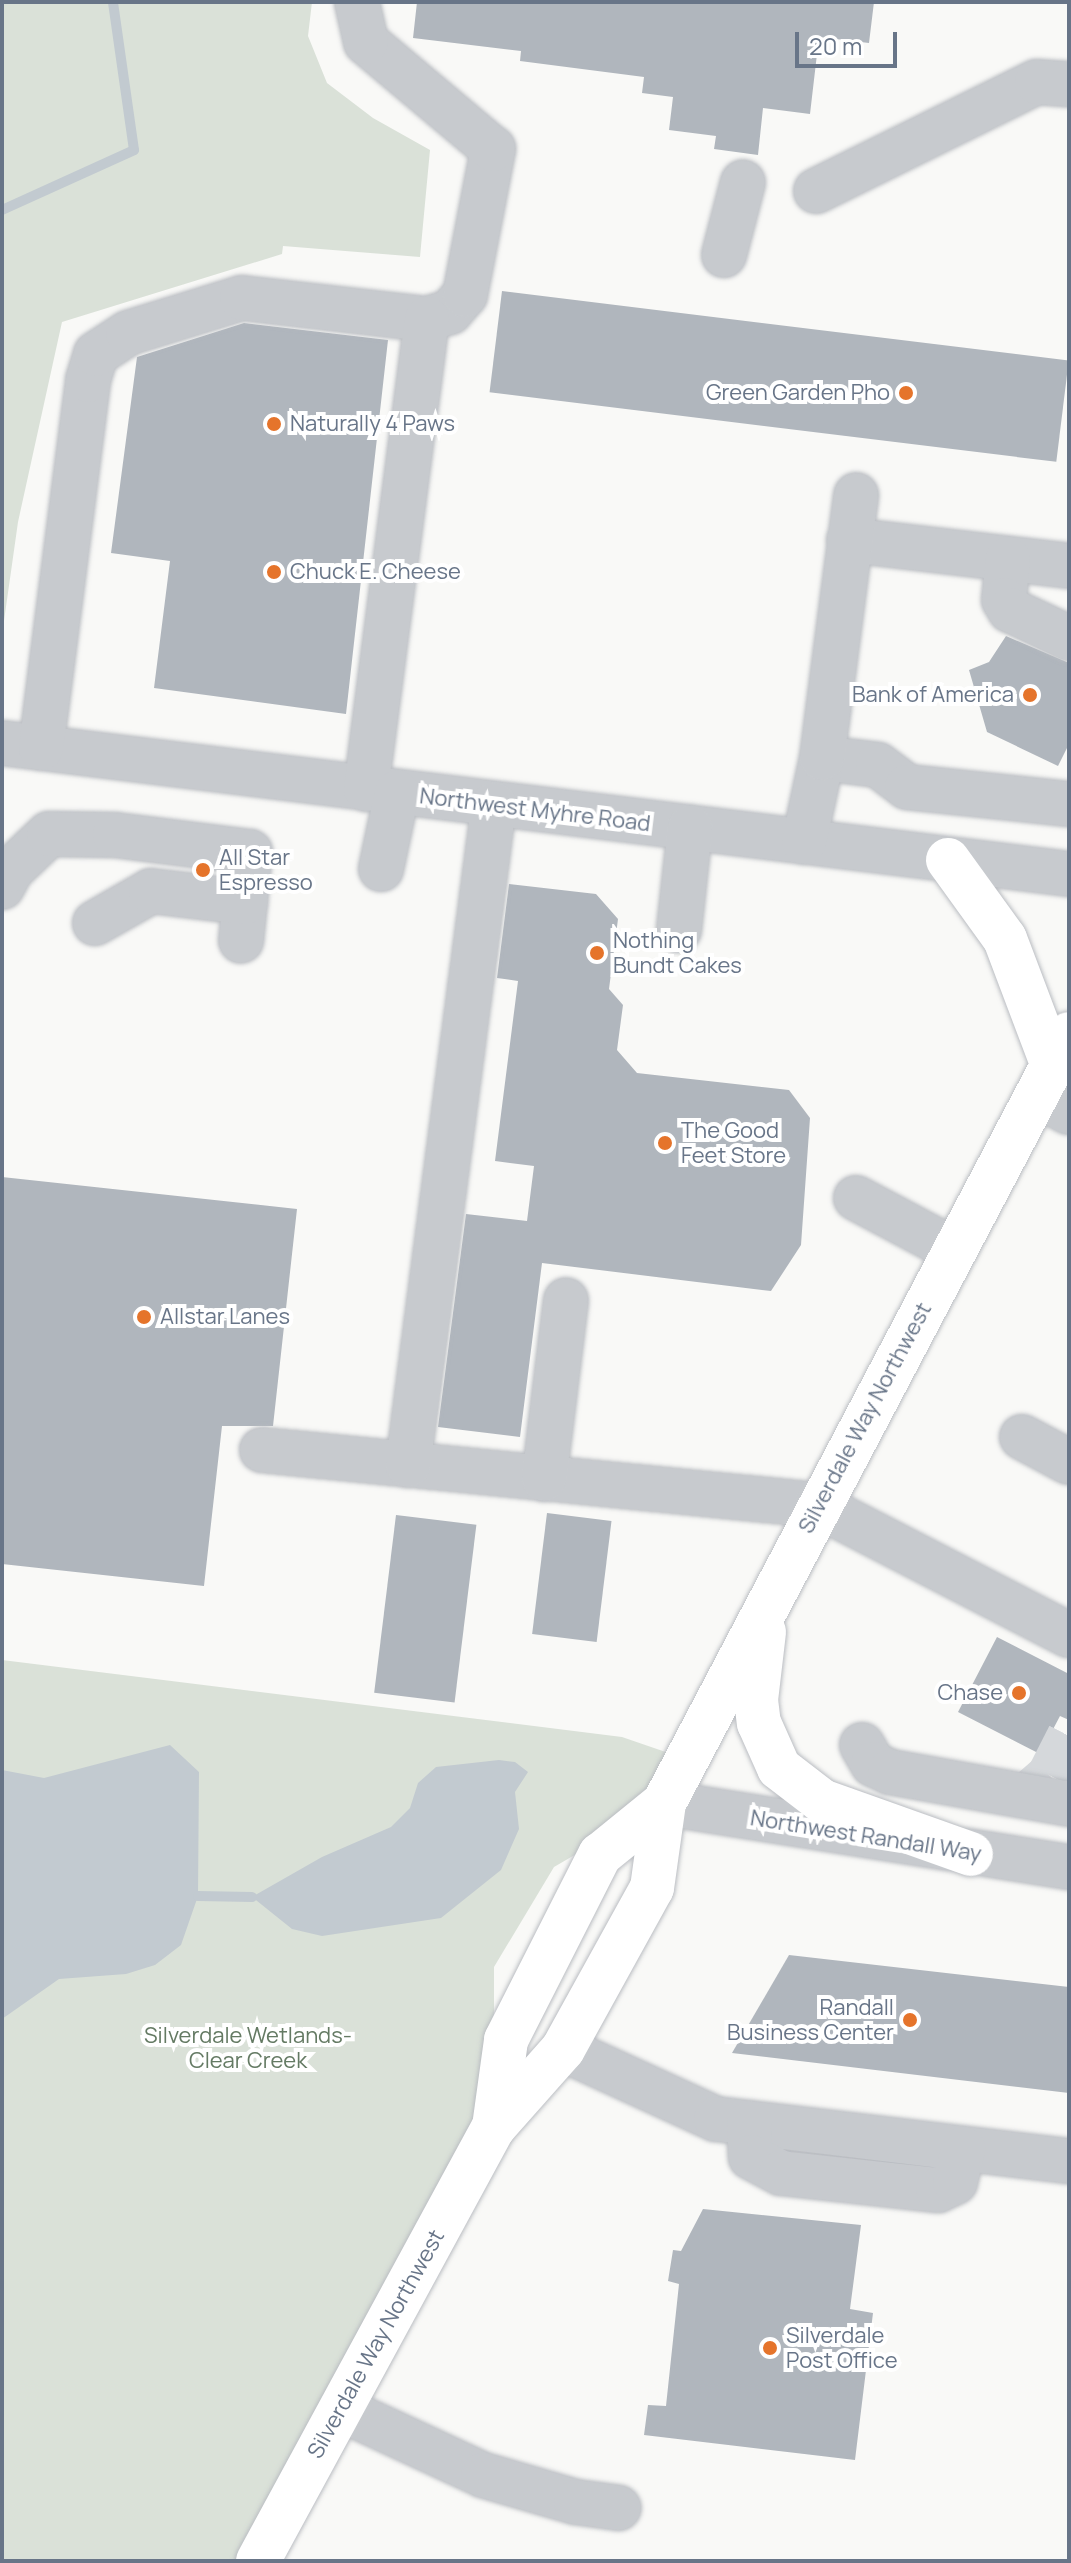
<!DOCTYPE html>
<style>
body{margin:0}
#map{position:relative;width:1071px;height:2563px;overflow:hidden;background:#f9f9f7;font-family:Manrope,sans-serif}
div>[style]{position:absolute}
.green>*{inset:0;background:#dae1d8}
.water>*{inset:0;background:#c2cad0}
.stream>*{height:10px;margin:-5px;padding:0 5px;transform-origin:5px;border-radius:5px;background:#c2cad0}
.building>*{inset:0;background:#b0b6bd;transform-origin:0 0}
.minor-tunnel>*{height:44px;margin-top:-22px;transform-origin:0;background:repeating-linear-gradient(90deg,#d5d8db 0 44px,transparent 0 66px)}
.roads{filter:drop-shadow(0 0 2px #babdc2) drop-shadow(0 0 2px #babdc2)}
.minor>*{height:44px;margin:-22px;padding:0 22px;transform-origin:22px;border-radius:22px;background:#c7cace}
.major>*{height:44px;margin:-22px;padding:0 22px;transform-origin:22px;border-radius:22px;background:#fff}
.dots>*{width:22px;height:22px;translate:-50% -50%;box-sizing:border-box;border:4px solid #fff;border-radius:50%}
span{translate:-50% -50%;white-space:nowrap;text-align:center;line-height:1.15;-webkit-text-stroke:8px #fff;paint-order:stroke}
.poi-label{font-size:22px;color:#687588}
.right{translate:-100% -50%;text-align:right}
.left{translate:0 -50%;text-align:left}
.street-label{font-size:22px;color:#687588}
.park-label{font-size:22px;color:#647a63}
.frame{position:absolute;inset:0;border:4px solid #687588;pointer-events:none}
.scale{position:absolute;left:795px;top:32px;width:102px;height:36px;box-sizing:border-box;border:4px solid #687588;border-top:0;padding-left:10px;font-size:24px;line-height:28px;white-space:nowrap;color:#687588;-webkit-text-stroke:6px #fff;paint-order:stroke}
</style>
<div id="map">
<div class="green">
<i style="clip-path:polygon(2px 2px,312px 2px,308px 36px,327px 83px,373px 118px,430px 150px,420px 257px,283px 246px,282px 254px,62px 322px,18px 522px,3px 628px,4px 678px,2px 678px)"></i>
<i style="clip-path:polygon(2px 1660px,622px 1737px,686px 1759px,664px 1803px,554px 1867px,494px 1967px,494px 2127px,258px 2561px,2px 2561px)"></i>
</div>
<div class="water">
<i style="clip-path:polygon(170px 1745px,199px 1772px,198px 1896px,181px 1945px,155px 1965px,126px 1974px,59px 1979px,2px 2019px,2px 1770px,44px 1778px)"></i>
<i style="clip-path:polygon(499px 1760px,515px 1762px,528px 1772px,515px 1792px,519px 1829px,501px 1870px,441px 1918px,322px 1936px,292px 1929px,252px 1897px,322px 1857px,391px 1827px,410px 1808px,418px 1783px,436px 1767px)"></i>
</div>
<div class="stream">
<i style="left:2px;top:210px;width:145px;rotate:-24.4deg"></i>
<i style="left:134px;top:150px;width:149px;rotate:-98.1deg"></i>
<i style="left:198px;top:1896px;width:54px;rotate:1.1deg"></i>
</div>
<div class="building">
<i style="clip-path:polygon(417px 2px,874px 2px,869px 43px,819px 37px,810px 114px,763px 108px,758px 155px,714px 149px,716px 136px,669px 130px,673px 97px,642px 93px,644px 77px,520px 61px,521px 51px,413px 38px)"></i>
<i style="left:502px;top:291px;width:571px;height:102px;rotate:7deg"></i>
<i style="clip-path:polygon(244px 323px,388px 340px,346px 714px,154px 688px,170px 561px,111px 553px,137px 357px)"></i>
<i style="clip-path:polygon(1006px 636px,1069px 663px,1069px 744px,1058px 766px,987px 732px,969px 670px,989px 662px)"></i>
<i style="clip-path:polygon(509px 884px,596px 894px,618px 919px,609px 989px,623px 1005px,617px 1050px,637px 1073px,789px 1090px,810px 1118px,801px 1245px,771px 1291px,542px 1263px,520px 1437px,438px 1427px,466px 1214px,527px 1221px,534px 1166px,495px 1161px,518px 981px,497px 978px)"></i>
<i style="clip-path:polygon(2px 1177px,297px 1209px,273px 1426px,222px 1426px,204px 1586px,2px 1564px)"></i>
<i style="left:547px;top:1513px;width:65px;height:122px;rotate:7deg"></i>
<i style="left:396px;top:1515px;width:81px;height:179px;rotate:7deg"></i>
<i style="clip-path:polygon(997px 1637px,1069px 1674px,1069px 1720px,1060px 1716px,1040px 1754px,958px 1712px)"></i>
<i style="clip-path:polygon(789px 1955px,1069px 1987px,1069px 2093px,732px 2053px)"></i>
<i style="clip-path:polygon(703px 2209px,861px 2225px,850px 2309px,873px 2313px,855px 2460px,644px 2435px,648px 2405px,666px 2406px,679px 2284px,668px 2281px,673px 2250px,681px 2251px)"></i>
</div>
<div class="minor-tunnel">
<i style="left:1025px;top:1796px;width:32px;rotate:-41deg"></i>
<i style="left:1049px;top:1775px;width:44px;rotate:-62.9deg"></i>
</div>
<div class="roads">
<div class="minor">
<i style="left:816px;top:191px;width:246px;rotate:-26.3deg"></i>
<i style="left:1037px;top:82px;width:32px;rotate:4deg"></i>
<i style="left:724px;top:255px;width:75px;rotate:-75.4deg"></i>
<i style="left:849px;top:540px;width:222px;rotate:6.7deg"></i>
<i style="left:1008px;top:559px;width:41px;rotate:95.6deg"></i>
<i style="left:1004px;top:600px;width:12px;rotate:59deg"></i>
<i style="left:1010px;top:610px;width:65px;rotate:25.4deg"></i>
<i style="left:2px;top:743px;width:1075px;rotate:7deg"></i>
<i style="left:41px;top:748px;width:371px;rotate:-82.7deg"></i>
<i style="left:88px;top:380px;width:27px;rotate:-73deg"></i>
<i style="left:96px;top:354px;width:38px;rotate:-33deg"></i>
<i style="left:128px;top:333px;width:119px;rotate:-17.1deg"></i>
<i style="left:242px;top:298px;width:186px;rotate:6.5deg"></i>
<i style="left:427px;top:319px;width:24px;rotate:-17deg"></i>
<i style="left:450px;top:312px;width:23px;rotate:-49deg"></i>
<i style="left:465px;top:295px;width:149px;rotate:-79.1deg"></i>
<i style="left:493px;top:149px;width:166px;rotate:-139.9deg"></i>
<i style="left:366px;top:42px;width:41px;rotate:-102.7deg"></i>
<i style="left:822px;top:758px;width:56px;rotate:7.1deg"></i>
<i style="left:878px;top:765px;width:36px;rotate:37deg"></i>
<i style="left:907px;top:787px;width:163px;rotate:6deg"></i>
<i style="left:366px;top:789px;width:474px;rotate:-82.6deg"></i>
<i style="left:804px;top:842px;width:86px;rotate:-77.9deg"></i>
<i style="left:822px;top:758px;width:265px;rotate:-82.6deg"></i>
<i style="left:381px;top:869px;width:78px;rotate:-78.1deg"></i>
<i style="left:2px;top:887px;width:19px;rotate:-62deg"></i>
<i style="left:11px;top:870px;width:52px;rotate:-43.5deg"></i>
<i style="left:49px;top:834px;width:66px;rotate:0.9deg"></i>
<i style="left:115px;top:835px;width:136px;rotate:7.2deg"></i>
<i style="left:250px;top:852px;width:89px;rotate:95.8deg"></i>
<i style="left:95px;top:923px;width:64px;rotate:-29.7deg"></i>
<i style="left:151px;top:891px;width:95px;rotate:6.7deg"></i>
<i style="left:679px;top:930px;width:103px;rotate:-83.8deg"></i>
<i style="left:1038px;top:1095px;width:35px;rotate:29deg"></i>
<i style="left:856px;top:1198px;width:111px;rotate:28deg"></i>
<i style="left:1022px;top:1437px;width:53px;rotate:28deg"></i>
<i style="left:262px;top:1450px;width:558px;rotate:5.66deg"></i>
<i style="left:817px;top:1505px;width:284px;rotate:27.3deg"></i>
<i style="left:408px;top:1465px;width:666px;rotate:-82.58deg"></i>
<i style="left:544px;top:1479px;width:180px;rotate:-83deg"></i>
<i style="left:862px;top:1745px;width:22px;rotate:60deg"></i>
<i style="left:873px;top:1764px;width:19px;rotate:25deg"></i>
<i style="left:890px;top:1772px;width:182px;rotate:10.1deg"></i>
<i style="left:664px;top:1803px;width:410px;rotate:9deg"></i>
<i style="left:563px;top:2049px;width:168px;rotate:24.6deg"></i>
<i style="left:716px;top:2119px;width:355px;rotate:6.8deg"></i>
<i style="left:749px;top:2123px;width:34px;rotate:87deg"></i>
<i style="left:751px;top:2157px;width:34px;rotate:28deg"></i>
<i style="left:781px;top:2173px;width:158px;rotate:6.2deg"></i>
<i style="left:938px;top:2190px;width:19px;rotate:-25deg"></i>
<i style="left:955px;top:2182px;width:34px;rotate:-76deg"></i>
<i style="left:341px;top:2409px;width:157px;rotate:24.9deg"></i>
<i style="left:483px;top:2475px;width:97px;rotate:16.2deg"></i>
<i style="left:576px;top:2502px;width:43px;rotate:7.9deg"></i>
</div>
<div class="major">
<i style="left:948px;top:860px;width:97px;rotate:54.2deg"></i>
<i style="left:1005px;top:939px;width:136px;rotate:69.3deg"></i>
<i style="left:764px;top:1632px;width:68px;rotate:96.7deg"></i>
<i style="left:756px;top:1700px;width:23px;rotate:83deg"></i>
<i style="left:759px;top:1723px;width:49px;rotate:66deg"></i>
<i style="left:779px;top:1768px;width:54px;rotate:37.5deg"></i>
<i style="left:822px;top:1801px;width:158px;rotate:19.6deg"></i>
<i style="left:494px;top:2127px;width:88px;rotate:-82.1deg"></i>
<i style="left:506px;top:2040px;width:208px;rotate:-63.1deg"></i>
<i style="left:600px;top:1855px;width:82px;rotate:-39.1deg"></i>
<i style="left:258px;top:2561px;width:494px;rotate:-61.5deg"></i>
<i style="left:494px;top:2127px;width:104px;rotate:-48.5deg"></i>
<i style="left:563px;top:2049px;width:184px;rotate:-61.1deg"></i>
<i style="left:652px;top:1888px;width:86px;rotate:-82deg"></i>
<i style="left:664px;top:1803px;width:869px;rotate:-62.23deg"></i>
</div>
</div>
<div class="dots">
<i style="left:906px;top:393px;background:#e5742b"></i>
<i style="left:274px;top:424px;background:#e5742b"></i>
<i style="left:274px;top:572px;background:#e5742b"></i>
<i style="left:1030px;top:695px;background:#e5742b"></i>
<i style="left:203px;top:870px;background:#e5742b"></i>
<i style="left:597px;top:953px;background:#e5742b"></i>
<i style="left:665px;top:1143px;background:#e5742b"></i>
<i style="left:144px;top:1317px;background:#e5742b"></i>
<i style="left:1019px;top:1693px;background:#e5742b"></i>
<i style="left:910px;top:2020px;background:#e5742b"></i>
<i style="left:770px;top:2348px;background:#e5742b"></i>
</div>
<div class="poi-label">
<span class="right" style="left:890px;top:393px">Green Garden Pho</span>
<span class="left" style="left:290px;top:424px">Naturally 4 Paws</span>
<span class="left" style="left:290px;top:572px">Chuck E. Cheese</span>
<span class="right" style="left:1014px;top:695px">Bank of America</span>
<span class="left" style="left:219px;top:870px">All Star<br>Espresso</span>
<span class="left" style="left:613px;top:953px">Nothing<br>Bundt Cakes</span>
<span class="left" style="left:681px;top:1143px">The Good<br>Feet Store</span>
<span class="left" style="left:160px;top:1317px">Allstar Lanes</span>
<span class="right" style="left:1003px;top:1693px">Chase</span>
<span class="right" style="left:894px;top:2020px">Randall<br>Business Center</span>
<span class="left" style="left:786px;top:2348px">Silverdale<br>Post Office</span>
</div>
<div class="street-label">
<span style="left:535px;top:810px;rotate:7deg">Northwest Myhre Road</span>
<span style="left:865px;top:1418px;rotate:-62deg">Silverdale Way Northwest</span>
<span style="left:866px;top:1836px;rotate:9deg">Northwest Randall Way</span>
<span style="left:376px;top:2344px;rotate:-61deg">Silverdale Way Northwest</span>
</div>
<div class="park-label">
<span style="left:248px;top:2048px">Silverdale Wetlands-<br>Clear Creek</span>
</div>
<div class="frame"></div>
<div class="scale">20 m</div>
</div>
